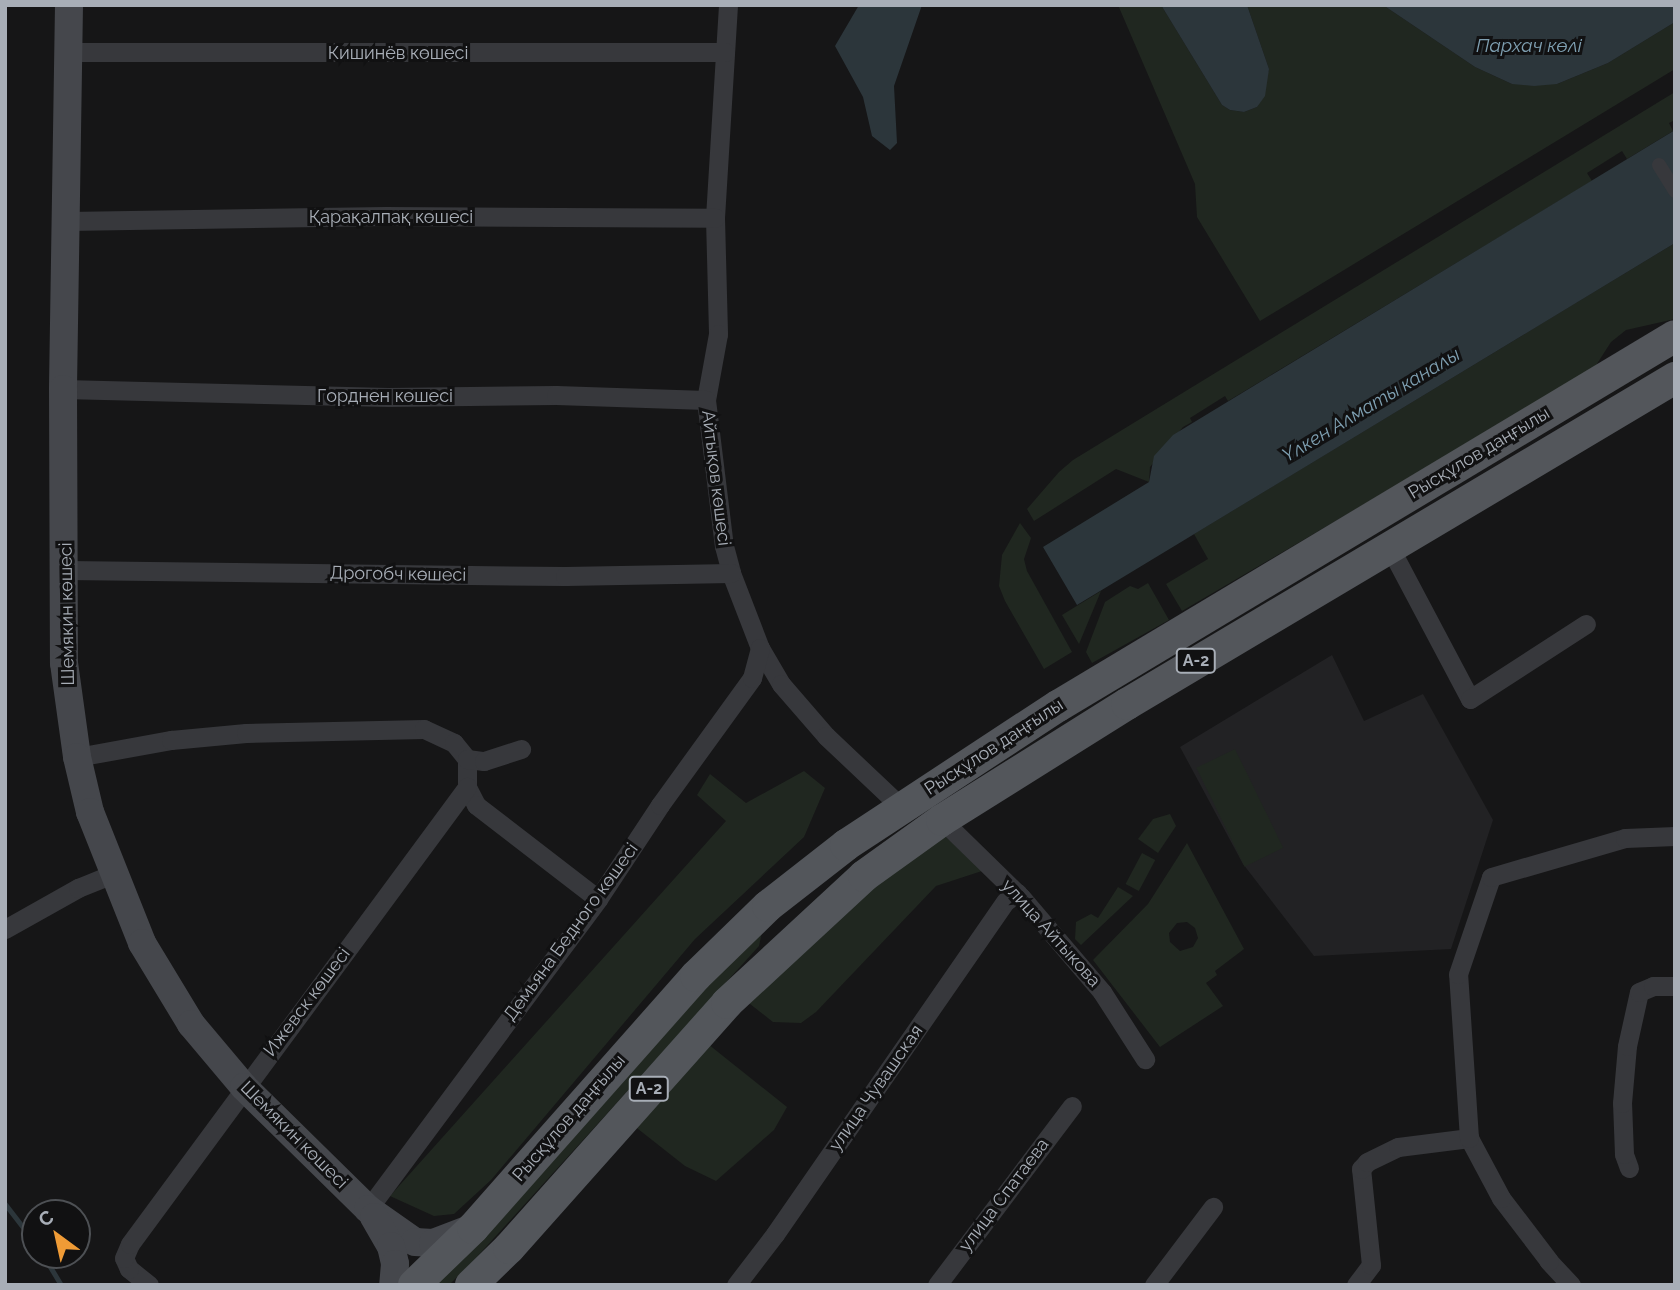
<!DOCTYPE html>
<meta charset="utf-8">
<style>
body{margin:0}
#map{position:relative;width:1680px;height:1290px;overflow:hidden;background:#161617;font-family:Raleway,sans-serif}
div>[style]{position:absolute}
.built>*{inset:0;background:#222224}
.green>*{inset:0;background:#202720;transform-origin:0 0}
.water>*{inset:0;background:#2c363b}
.stream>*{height:5px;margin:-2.5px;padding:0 2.5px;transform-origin:2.5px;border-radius:2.5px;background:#2c363b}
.pedestrian>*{height:14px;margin:-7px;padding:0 7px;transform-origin:7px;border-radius:7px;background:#37383c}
.minor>*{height:19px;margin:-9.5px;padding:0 9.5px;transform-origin:9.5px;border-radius:9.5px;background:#37383c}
.secondary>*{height:28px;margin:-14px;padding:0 14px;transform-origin:14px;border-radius:14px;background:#45474c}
.primary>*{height:32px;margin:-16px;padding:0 16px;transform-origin:16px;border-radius:16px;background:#53565b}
span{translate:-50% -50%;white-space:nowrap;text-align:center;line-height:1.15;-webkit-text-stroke:6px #111112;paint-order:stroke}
.shield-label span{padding:2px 5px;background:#111112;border:2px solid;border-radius:5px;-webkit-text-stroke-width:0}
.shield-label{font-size:16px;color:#a8aeb7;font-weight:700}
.street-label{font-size:18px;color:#a8aeb7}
.water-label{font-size:19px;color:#7fa0b2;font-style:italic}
.frame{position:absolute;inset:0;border:7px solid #a8aeb7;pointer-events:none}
.north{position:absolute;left:21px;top:1199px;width:70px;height:70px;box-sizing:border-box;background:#111112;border:2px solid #4d5054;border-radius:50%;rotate:327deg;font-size:19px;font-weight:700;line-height:28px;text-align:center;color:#a8aeb7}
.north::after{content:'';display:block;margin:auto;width:24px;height:32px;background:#ef9b36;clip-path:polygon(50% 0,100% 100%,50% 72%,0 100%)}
</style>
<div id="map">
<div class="built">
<i style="clip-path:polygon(1332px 655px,1364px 721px,1423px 694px,1493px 820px,1451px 949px,1314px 956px,1243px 864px,1180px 747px)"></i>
</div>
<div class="green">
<i style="clip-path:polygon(1118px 5px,1161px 5px,1222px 105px,1230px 110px,1244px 112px,1257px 107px,1269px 69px,1247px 5px,1383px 5px,1475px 67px,1512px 84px,1557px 84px,1608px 63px,1675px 22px,1675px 69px,1260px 321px,1197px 217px,1195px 184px)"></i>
<i style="clip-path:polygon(1675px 92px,1675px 120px,1669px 123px,1673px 131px,1627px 159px,1622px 151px,1587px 173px,1592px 181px,1228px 401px,1225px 396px,1190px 418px,1192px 422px,1183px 427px,1150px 467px,1149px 482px,1116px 469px,1034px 521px,1027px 509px,1059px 472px,1073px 460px)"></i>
<i style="clip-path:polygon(1675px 243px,1675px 319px,1626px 330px,1611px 342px,1593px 370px,1182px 611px,1166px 584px,1208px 559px,1194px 534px)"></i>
<i style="clip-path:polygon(1020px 523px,1031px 538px,1024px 559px,1027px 571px,1072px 652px,1044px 669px,1005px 601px,999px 586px,1002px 555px)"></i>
<i style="clip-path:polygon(1148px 583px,1169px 620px,1092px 663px,1086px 652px,1105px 602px,1130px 586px,1138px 589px)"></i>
<i style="clip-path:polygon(1101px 591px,1079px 644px,1062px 615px)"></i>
<i style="left:1235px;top:749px;width:110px;height:43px;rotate:64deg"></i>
<i style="clip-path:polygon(804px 771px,825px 788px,804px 837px,695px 939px,491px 1180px,454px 1214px,434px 1216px,390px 1196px,726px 821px,697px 795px,710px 774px,746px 803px)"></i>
<i style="clip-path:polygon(1170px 814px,1176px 826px,1158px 853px,1138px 839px,1153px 819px)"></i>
<i style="clip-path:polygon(942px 834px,985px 870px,936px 886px,816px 1012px,801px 1023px,773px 1022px,745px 1000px,835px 912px)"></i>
<i style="clip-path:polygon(evenodd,1187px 843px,1244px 949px,1215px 971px,1217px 975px,1206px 983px,1223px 1006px,1160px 1047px,1093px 960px,1148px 904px,1187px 843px,1187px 922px,1195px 928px,1198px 938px,1193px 947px,1180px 951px,1170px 942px,1169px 933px,1177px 923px,1187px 922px)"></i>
<i style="left:1142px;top:853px;width:15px;height:35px;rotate:28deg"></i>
<i style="clip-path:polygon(1118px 887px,1133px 896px,1081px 945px,1075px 939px,1076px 922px,1091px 914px,1098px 918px)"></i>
<i style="clip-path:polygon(762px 932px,759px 946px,475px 1259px,449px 1285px,433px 1285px,708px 985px)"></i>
<i style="clip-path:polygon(708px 1044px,787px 1107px,774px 1130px,716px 1181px,685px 1166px,633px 1125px)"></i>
</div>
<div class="water">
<i style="clip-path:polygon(859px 5px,922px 5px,894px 86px,897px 143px,890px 150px,872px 136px,863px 97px,835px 46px)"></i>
<i style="clip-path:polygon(1161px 5px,1247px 5px,1269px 69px,1265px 96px,1257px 107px,1244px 112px,1230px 110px,1222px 105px)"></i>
<i style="clip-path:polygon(1383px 5px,1675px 5px,1675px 22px,1608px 63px,1557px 84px,1534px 86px,1512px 84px,1475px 67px)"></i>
<i style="clip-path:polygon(1675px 130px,1675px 243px,1077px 605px,1043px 547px,1149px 482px,1154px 456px,1173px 435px)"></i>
</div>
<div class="stream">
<i style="left:5px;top:1204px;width:49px;rotate:52.4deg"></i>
<i style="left:43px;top:1255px;width:35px;rotate:59deg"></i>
</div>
<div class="pedestrian">
<i style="left:1659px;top:165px;width:31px;rotate:58deg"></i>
</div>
<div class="minor">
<i style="left:728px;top:5px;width:213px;rotate:93.5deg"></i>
<i style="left:715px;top:218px;width:116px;rotate:88.5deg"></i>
<i style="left:718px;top:334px;width:67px;rotate:100.3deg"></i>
<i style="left:706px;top:400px;width:147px;rotate:83deg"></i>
<i style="left:724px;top:546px;width:28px;rotate:75deg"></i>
<i style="left:731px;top:573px;width:80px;rotate:68.9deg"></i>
<i style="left:760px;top:648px;width:42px;rotate:59.7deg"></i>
<i style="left:781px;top:684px;width:69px;rotate:49.1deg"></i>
<i style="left:826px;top:736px;width:103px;rotate:43.4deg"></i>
<i style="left:70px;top:52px;width:655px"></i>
<i style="left:67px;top:221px;width:318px;rotate:-0.9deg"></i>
<i style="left:385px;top:216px;width:330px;rotate:0.3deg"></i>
<i style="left:63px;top:389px;width:325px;rotate:1.4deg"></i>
<i style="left:388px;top:397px;width:168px;rotate:-0.7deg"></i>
<i style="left:556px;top:395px;width:150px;rotate:1.9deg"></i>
<i style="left:1389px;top:546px;width:173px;rotate:62.1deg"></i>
<i style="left:1470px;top:699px;width:138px;rotate:-32.9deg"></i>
<i style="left:66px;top:570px;width:499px;rotate:0.7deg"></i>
<i style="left:565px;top:576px;width:166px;rotate:-1deg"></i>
<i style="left:77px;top:757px;width:96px;rotate:-10.3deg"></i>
<i style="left:171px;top:740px;width:75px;rotate:-5.3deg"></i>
<i style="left:246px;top:733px;width:178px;rotate:-1.3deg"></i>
<i style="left:424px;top:729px;width:33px;rotate:25deg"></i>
<i style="left:454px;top:743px;width:21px;rotate:51deg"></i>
<i style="left:467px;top:759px;width:28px;rotate:90deg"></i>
<i style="left:467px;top:787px;width:20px;rotate:63deg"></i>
<i style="left:476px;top:805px;width:154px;rotate:37.6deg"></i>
<i style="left:467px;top:759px;width:17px;rotate:7deg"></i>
<i style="left:484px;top:761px;width:39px;rotate:-18deg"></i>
<i style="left:942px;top:820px;width:110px;rotate:44.3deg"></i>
<i style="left:1021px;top:897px;width:125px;rotate:49.5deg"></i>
<i style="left:1102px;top:992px;width:80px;rotate:57.3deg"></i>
<i style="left:5px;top:929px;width:84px;rotate:-29.3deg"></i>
<i style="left:78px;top:888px;width:37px;rotate:-22deg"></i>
<i style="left:1629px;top:1168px;width:15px;rotate:-110deg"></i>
<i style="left:1624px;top:1154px;width:51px;rotate:-92.2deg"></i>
<i style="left:1622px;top:1103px;width:57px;rotate:-85deg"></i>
<i style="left:1627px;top:1046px;width:55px;rotate:-77.5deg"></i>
<i style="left:1639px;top:992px;width:15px;rotate:-23deg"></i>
<i style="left:1653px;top:986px;width:22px"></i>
<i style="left:368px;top:1209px;width:386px;rotate:-53.4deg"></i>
<i style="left:598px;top:899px;width:113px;rotate:-56.6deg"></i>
<i style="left:660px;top:805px;width:157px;rotate:-54.1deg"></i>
<i style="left:752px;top:678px;width:31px;rotate:-75deg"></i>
<i style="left:149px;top:1285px;width:26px;rotate:-141deg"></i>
<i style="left:129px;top:1269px;width:12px;rotate:-114deg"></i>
<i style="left:124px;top:1258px;width:15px;rotate:-67deg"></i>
<i style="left:130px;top:1244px;width:568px;rotate:-53.59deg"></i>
<i style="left:736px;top:1285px;width:64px;rotate:-52.6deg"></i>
<i style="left:775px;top:1234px;width:405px;rotate:-55.3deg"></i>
<i style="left:1006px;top:901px;width:14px;rotate:-36deg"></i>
<i style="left:937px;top:1285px;width:224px;rotate:-53deg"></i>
<i style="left:1154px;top:1285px;width:98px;rotate:-52.9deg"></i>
<i style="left:1356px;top:1285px;width:25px;rotate:-53deg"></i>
<i style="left:1371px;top:1265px;width:97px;rotate:-95.9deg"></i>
<i style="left:1361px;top:1169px;width:9px;rotate:-49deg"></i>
<i style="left:1367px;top:1162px;width:34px;rotate:-26deg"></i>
<i style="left:1398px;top:1147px;width:72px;rotate:-7.2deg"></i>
<i style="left:1571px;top:1285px;width:33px;rotate:-133deg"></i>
<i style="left:1549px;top:1261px;width:79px;rotate:-127.3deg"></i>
<i style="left:1501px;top:1198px;width:68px;rotate:-118.1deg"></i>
<i style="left:1469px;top:1138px;width:164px;rotate:-93.8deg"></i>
<i style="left:1458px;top:974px;width:102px;rotate:-71.2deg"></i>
<i style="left:1491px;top:877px;width:140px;rotate:-16.2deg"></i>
<i style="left:1625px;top:838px;width:50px;rotate:-2.3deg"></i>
</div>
<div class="secondary">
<i style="left:69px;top:5px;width:384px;rotate:90.9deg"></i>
<i style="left:63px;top:389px;width:274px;rotate:89.8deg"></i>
<i style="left:64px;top:663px;width:95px;rotate:82.1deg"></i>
<i style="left:77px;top:757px;width:57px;rotate:76.7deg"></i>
<i style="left:90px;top:812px;width:141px;rotate:68.3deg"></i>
<i style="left:142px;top:943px;width:95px;rotate:58.8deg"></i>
<i style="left:191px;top:1024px;width:82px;rotate:49.9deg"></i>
<i style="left:244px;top:1087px;width:174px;rotate:44.5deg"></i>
<i style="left:368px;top:1209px;width:57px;rotate:35.1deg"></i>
<i style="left:415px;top:1242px;width:18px;rotate:3deg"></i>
<i style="left:433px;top:1243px;width:42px;rotate:-21deg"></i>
<i style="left:374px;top:1217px;width:34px;rotate:60deg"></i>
<i style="left:391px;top:1246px;width:18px;rotate:77deg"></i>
<i style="left:395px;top:1264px;width:21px;rotate:95deg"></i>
</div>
<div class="primary">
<i style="left:414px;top:1285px;width:82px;rotate:-44deg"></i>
<i style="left:473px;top:1228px;width:337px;rotate:-48.5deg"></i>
<i style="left:696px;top:976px;width:100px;rotate:-44.2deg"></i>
<i style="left:768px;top:906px;width:99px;rotate:-38deg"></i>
<i style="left:846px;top:845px;width:254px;rotate:-33.3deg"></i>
<i style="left:1058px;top:706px;width:719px;rotate:-30.95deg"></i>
<i style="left:471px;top:1285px;width:53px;rotate:-44.2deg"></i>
<i style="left:509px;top:1248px;width:328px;rotate:-48.3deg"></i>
<i style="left:727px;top:1003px;width:187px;rotate:-42.8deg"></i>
<i style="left:864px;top:876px;width:96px;rotate:-35.7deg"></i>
<i style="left:942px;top:820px;width:218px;rotate:-32.1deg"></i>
<i style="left:1127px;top:704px;width:638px;rotate:-30.75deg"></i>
</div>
<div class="shield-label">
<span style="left:1196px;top:661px">A-2</span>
<span style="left:649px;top:1089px">A-2</span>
</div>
<div class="street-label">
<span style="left:398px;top:53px">Кишинёв көшесі</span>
<span style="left:391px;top:217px">Қарақалпақ көшесі</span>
<span style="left:385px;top:396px">Горднен көшесі</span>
<span style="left:1479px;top:453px;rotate:-31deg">Рысқұлов даңғылы</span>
<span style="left:716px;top:478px;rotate:83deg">Айтықов көшесі</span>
<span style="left:398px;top:574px;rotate:1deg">Дрогобч көшесі</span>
<span style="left:67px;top:614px;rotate:-91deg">Шемякин көшесі</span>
<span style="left:994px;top:747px;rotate:-33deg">Рысқұлов даңғылы</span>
<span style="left:571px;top:932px;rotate:-54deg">Демьяна Бедного көшесі</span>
<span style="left:1051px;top:933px;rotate:48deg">улица Айтыкова</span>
<span style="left:307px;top:1002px;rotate:-53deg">Ижевск көшесі</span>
<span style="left:876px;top:1088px;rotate:-55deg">улица Чувашская</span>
<span style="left:569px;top:1118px;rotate:-49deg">Рысқұлов даңғылы</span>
<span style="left:294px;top:1135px;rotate:45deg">Шемякин көшесі</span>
<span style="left:1004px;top:1195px;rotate:-53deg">улица Спатаева</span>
</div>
<div class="water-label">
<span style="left:1529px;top:46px">Пархач көлі</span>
<span style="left:1371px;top:405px;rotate:-31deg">Үлкен Алматы каналы</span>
</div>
<div class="frame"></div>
<div class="north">С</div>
</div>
